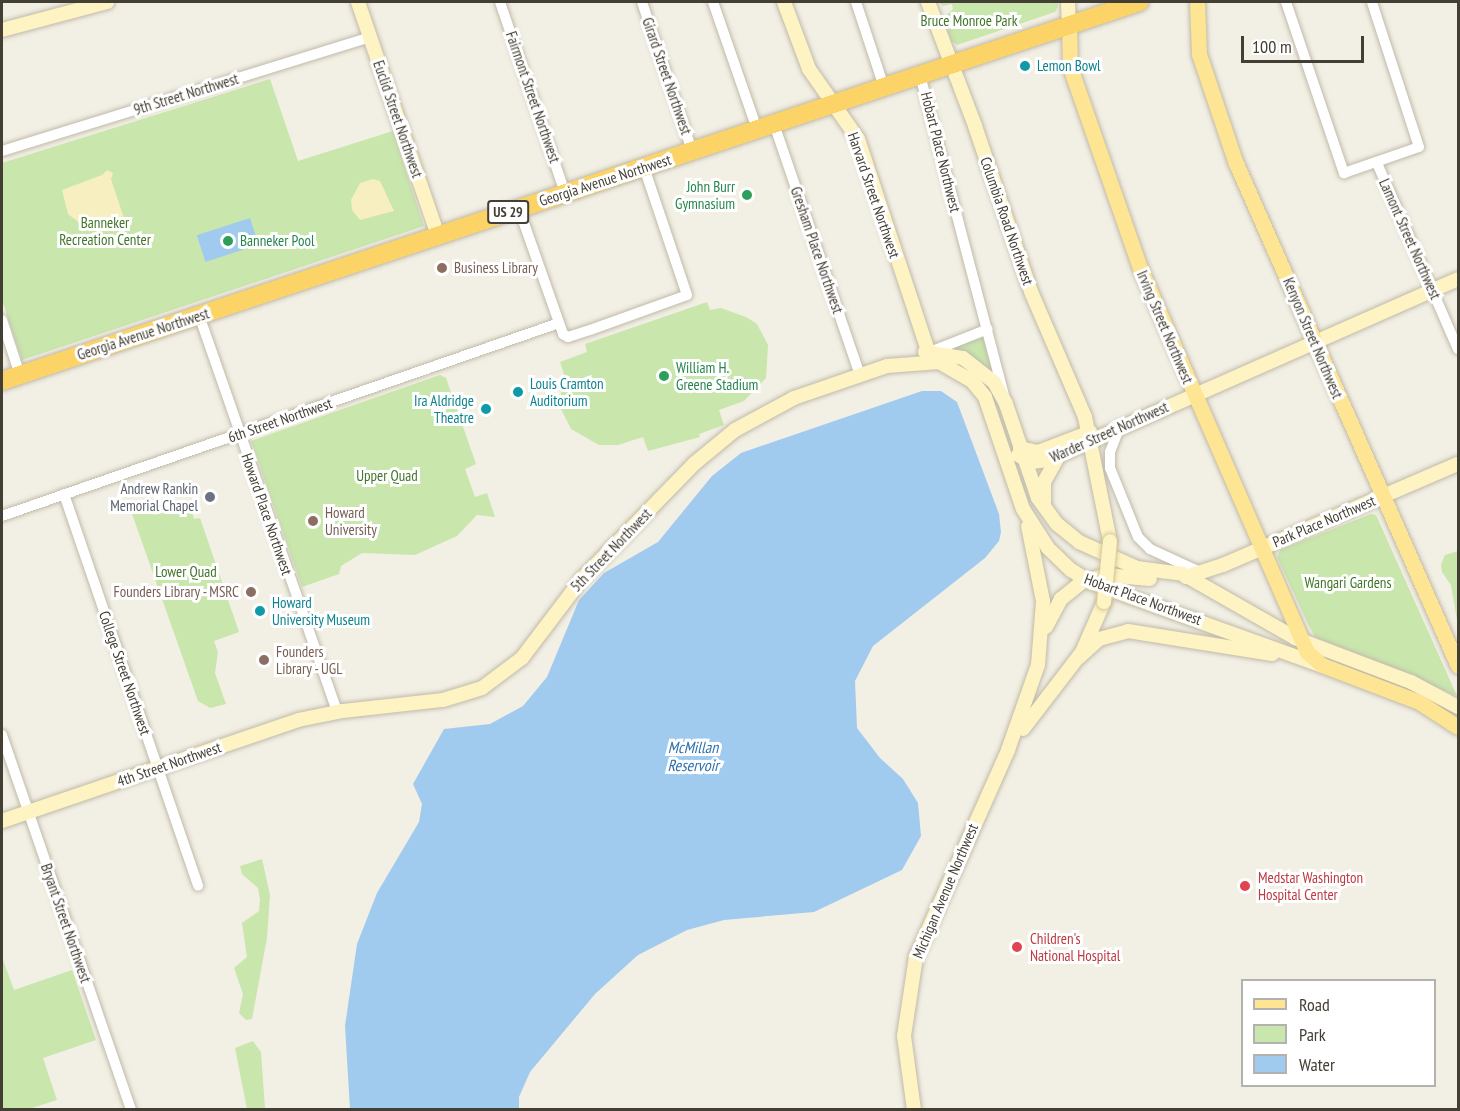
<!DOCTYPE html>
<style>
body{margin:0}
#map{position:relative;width:1460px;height:1111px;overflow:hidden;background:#f2efe4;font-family:"PT Sans Narrow",sans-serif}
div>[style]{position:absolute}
.green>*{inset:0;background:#c9e6ad}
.sand>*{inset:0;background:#f7efc0}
.water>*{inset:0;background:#a1caef;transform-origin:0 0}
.roads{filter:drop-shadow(0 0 2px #c0baaa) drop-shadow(0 0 2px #c0baaa)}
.street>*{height:10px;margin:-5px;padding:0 5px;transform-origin:5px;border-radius:5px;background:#fff}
.secondary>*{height:14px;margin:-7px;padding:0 7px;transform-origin:7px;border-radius:7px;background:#fef3c3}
.primary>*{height:15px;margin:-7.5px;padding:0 7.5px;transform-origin:7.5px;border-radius:7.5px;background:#fde593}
.highway>*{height:18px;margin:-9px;padding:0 9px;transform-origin:9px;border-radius:9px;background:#fcd366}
.bridges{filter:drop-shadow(0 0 2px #d2c595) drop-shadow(0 0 2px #d2c595)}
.secondary-bridge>*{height:14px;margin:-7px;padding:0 7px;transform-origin:7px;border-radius:7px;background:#fef3c3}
.dots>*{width:16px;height:16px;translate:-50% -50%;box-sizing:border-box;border:3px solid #fff;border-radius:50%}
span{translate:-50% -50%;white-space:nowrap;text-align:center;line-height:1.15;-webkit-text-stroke:6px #fff;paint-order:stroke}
.shield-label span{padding:2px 4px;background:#fff;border:2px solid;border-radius:4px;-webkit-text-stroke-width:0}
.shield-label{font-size:14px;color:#443f34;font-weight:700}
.park-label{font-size:15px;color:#417529}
.culture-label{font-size:15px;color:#0d838f}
.left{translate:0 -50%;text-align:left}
.right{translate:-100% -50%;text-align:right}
.street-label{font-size:15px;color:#443f34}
.leisure-label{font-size:15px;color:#27864d}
.education-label{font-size:15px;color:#785e54}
.worship-label{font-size:15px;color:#5b616d}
.health-label{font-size:15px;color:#be3a42}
.water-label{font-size:16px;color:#2f71ae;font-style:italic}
.frame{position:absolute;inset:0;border:3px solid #443f34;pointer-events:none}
.legend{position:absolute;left:1241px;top:979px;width:195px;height:108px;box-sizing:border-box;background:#fff;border:2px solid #b4b2ae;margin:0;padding:8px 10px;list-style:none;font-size:18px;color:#443f34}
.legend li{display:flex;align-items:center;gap:12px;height:30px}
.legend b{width:30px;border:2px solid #b4b2ae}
.scale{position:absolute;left:1241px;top:36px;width:123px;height:27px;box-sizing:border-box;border:3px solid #443f34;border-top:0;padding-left:8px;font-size:18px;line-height:21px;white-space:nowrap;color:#443f34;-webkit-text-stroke:4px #fff;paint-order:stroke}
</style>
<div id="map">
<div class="green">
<i style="clip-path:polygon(938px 2px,1057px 2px,1058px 6px,1055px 12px,957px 45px,952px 42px,943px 18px,953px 9px,952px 4px,943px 6px)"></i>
<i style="clip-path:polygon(270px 79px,298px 161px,393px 131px,424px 226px,22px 360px,2px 300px,2px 163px)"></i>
<i style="clip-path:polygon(707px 302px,710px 310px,721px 308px,746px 317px,757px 324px,768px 345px,766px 378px,744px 401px,719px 410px,724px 425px,699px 434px,700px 437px,648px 451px,643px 437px,618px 445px,599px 445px,571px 429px,559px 405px,564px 374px,560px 362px,587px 352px,585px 344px)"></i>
<i style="clip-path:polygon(983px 337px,993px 372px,970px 355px,946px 348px)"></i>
<i style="clip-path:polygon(440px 375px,446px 378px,476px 464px,465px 469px,475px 497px,487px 493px,495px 517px,477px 515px,457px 536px,415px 555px,362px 553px,341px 566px,339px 574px,302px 587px,251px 441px)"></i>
<i style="clip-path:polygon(150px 505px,154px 515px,190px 505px,194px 519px,200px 518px,239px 632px,214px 641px,218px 652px,215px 673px,226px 704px,210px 708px,198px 701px,131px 511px)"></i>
<i style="clip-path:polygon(1371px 514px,1376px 515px,1457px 696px,1315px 637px,1308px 624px,1277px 557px,1280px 550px)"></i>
<i style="clip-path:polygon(1458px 551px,1458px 626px,1451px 585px,1442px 572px,1441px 564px,1445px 555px)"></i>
<i style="clip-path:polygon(262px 859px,270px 895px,267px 938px,252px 1019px,246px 1020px,239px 1013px,243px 994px,234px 968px,247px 957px,242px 923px,259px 911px,260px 900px,258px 888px,242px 874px,240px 866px)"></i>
<i style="clip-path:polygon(3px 960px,14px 990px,72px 970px,96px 1040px,43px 1058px,57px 1100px,29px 1109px,2px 1109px)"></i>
<i style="clip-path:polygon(253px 1041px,261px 1052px,265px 1109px,247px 1109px,235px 1048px)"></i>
</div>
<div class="sand">
<i style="clip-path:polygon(107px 170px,113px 173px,111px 179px,124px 218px,111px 228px,86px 228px,68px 214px,62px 190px,102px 175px)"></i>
<i style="clip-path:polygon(373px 179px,380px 181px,394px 211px,360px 220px,352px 210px,351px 200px,360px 183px)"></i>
</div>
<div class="water">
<i style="left:250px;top:218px;width:28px;height:56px;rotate:72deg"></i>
<i style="clip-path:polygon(922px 391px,941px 391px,957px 402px,999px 514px,1001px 532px,999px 541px,985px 558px,873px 646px,855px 681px,857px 728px,880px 758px,903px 779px,918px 803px,921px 836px,902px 870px,814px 912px,724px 920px,687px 930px,638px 955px,595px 994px,530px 1072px,519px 1097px,519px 1109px,350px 1109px,345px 1026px,357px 944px,377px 893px,419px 822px,422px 804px,413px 784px,444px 729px,490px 724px,523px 706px,547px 677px,579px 600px,604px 573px,658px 542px,712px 476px,741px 453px)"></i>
</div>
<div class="roads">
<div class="street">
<i style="left:500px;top:2px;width:202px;rotate:71.2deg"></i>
<i style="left:642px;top:2px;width:157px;rotate:71.4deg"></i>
<i style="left:713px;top:2px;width:134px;rotate:70.9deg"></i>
<i style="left:856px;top:2px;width:89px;rotate:71.8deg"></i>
<i style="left:1286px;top:2px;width:181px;rotate:71.3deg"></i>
<i style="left:1344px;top:173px;width:79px;rotate:-19.1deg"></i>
<i style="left:1419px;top:147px;width:152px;rotate:-108deg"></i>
<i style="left:920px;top:75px;width:331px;rotate:75.3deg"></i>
<i style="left:774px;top:124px;width:265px;rotate:71.1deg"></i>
<i style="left:2px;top:151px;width:385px;rotate:-17.2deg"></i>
<i style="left:1377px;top:163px;width:203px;rotate:66.5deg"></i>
<i style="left:519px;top:209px;width:133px;rotate:70.6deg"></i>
<i style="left:563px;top:334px;width:6px;rotate:31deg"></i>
<i style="left:568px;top:337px;width:23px;rotate:-18deg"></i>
<i style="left:590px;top:330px;width:103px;rotate:-19.8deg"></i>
<i style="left:687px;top:295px;width:135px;rotate:-108.6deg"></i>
<i style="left:199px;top:315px;width:419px;rotate:70.8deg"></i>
<i style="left:2px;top:320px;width:58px;rotate:71.9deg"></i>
<i style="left:930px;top:352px;width:62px;rotate:-21.6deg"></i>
<i style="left:1120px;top:426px;width:28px;rotate:111deg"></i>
<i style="left:1110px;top:452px;width:16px;rotate:90deg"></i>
<i style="left:1110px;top:468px;width:74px;rotate:67.9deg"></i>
<i style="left:1138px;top:537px;width:17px;rotate:45deg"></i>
<i style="left:1150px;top:549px;width:57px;rotate:24.8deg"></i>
<i style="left:64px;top:494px;width:414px;rotate:71.1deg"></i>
<i style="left:2px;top:516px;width:589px;rotate:-19.11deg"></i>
<i style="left:2px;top:735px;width:397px;rotate:71deg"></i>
</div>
<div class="secondary">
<i style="left:358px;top:2px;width:247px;rotate:71.1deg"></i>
<i style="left:784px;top:2px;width:72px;rotate:69.5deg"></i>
<i style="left:809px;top:69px;width:85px;rotate:55deg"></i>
<i style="left:858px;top:139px;width:220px;rotate:71.7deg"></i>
<i style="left:927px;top:348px;width:18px;rotate:49deg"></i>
<i style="left:939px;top:362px;width:39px;rotate:30deg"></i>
<i style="left:973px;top:382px;width:19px;rotate:51deg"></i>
<i style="left:985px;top:397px;width:118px;rotate:71.3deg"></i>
<i style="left:1023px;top:509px;width:46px;rotate:57.3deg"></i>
<i style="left:1048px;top:548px;width:32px;rotate:44deg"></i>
<i style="left:1071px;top:570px;width:25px;rotate:32deg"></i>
<i style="left:1092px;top:583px;width:242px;rotate:19.8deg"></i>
<i style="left:928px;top:2px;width:133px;rotate:69.2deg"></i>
<i style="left:975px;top:126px;width:177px;rotate:71.3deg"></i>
<i style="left:1032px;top:294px;width:134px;rotate:66.7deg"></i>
<i style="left:1085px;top:417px;width:126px;rotate:78.6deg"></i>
<i style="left:1068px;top:2px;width:23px;rotate:88deg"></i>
<i style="left:2px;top:30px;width:109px;rotate:-14.9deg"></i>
<i style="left:925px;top:352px;width:38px;rotate:9deg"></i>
<i style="left:963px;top:358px;width:39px;rotate:38deg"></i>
<i style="left:994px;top:382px;width:25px;rotate:61deg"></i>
<i style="left:1006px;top:404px;width:99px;rotate:71.2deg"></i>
<i style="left:1038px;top:498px;width:32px;rotate:54deg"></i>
<i style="left:1057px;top:524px;width:28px;rotate:39deg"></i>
<i style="left:1079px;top:542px;width:64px;rotate:24.1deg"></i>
<i style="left:1137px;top:568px;width:46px;rotate:7.4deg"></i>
<i style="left:1183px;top:574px;width:129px;rotate:29.7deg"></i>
<i style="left:1295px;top:638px;width:124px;rotate:20.8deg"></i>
<i style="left:1411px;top:682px;width:53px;rotate:28deg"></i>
<i style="left:1020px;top:448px;width:18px;rotate:13deg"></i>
<i style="left:1038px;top:452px;width:56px;rotate:-21deg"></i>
<i style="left:1018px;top:455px;width:15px;rotate:28deg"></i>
<i style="left:1031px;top:462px;width:17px;rotate:-7deg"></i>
<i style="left:1048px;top:460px;width:448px;rotate:-23.8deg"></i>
<i style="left:1044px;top:503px;width:21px;rotate:-90deg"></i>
<i style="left:1044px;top:482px;width:31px;rotate:-61deg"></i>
<i style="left:1186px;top:577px;width:39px;rotate:-18deg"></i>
<i style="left:1223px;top:565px;width:256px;rotate:-23.3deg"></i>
<i style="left:1046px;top:627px;width:32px;rotate:-62deg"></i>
<i style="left:1061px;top:599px;width:27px;rotate:-39deg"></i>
<i style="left:1082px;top:582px;width:25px;rotate:-16deg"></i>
<i style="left:1106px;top:575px;width:44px;rotate:5.2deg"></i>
<i style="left:1078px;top:658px;width:28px;rotate:-42deg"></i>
<i style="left:1099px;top:639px;width:30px;rotate:-15deg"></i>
<i style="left:1128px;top:631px;width:146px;rotate:9.1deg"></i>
<i style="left:1023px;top:729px;width:97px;rotate:-52.5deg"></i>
<i style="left:1082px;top:652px;width:55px;rotate:-66.3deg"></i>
<i style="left:2px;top:821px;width:313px;rotate:-18.8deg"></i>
<i style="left:298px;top:720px;width:46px;rotate:-11.3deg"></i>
<i style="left:343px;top:711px;width:101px;rotate:-6.3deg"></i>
<i style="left:443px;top:700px;width:41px;rotate:-17.1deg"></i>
<i style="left:482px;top:688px;width:50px;rotate:-36.9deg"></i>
<i style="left:522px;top:658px;width:99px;rotate:-52.8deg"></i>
<i style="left:582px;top:579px;width:162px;rotate:-45.8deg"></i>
<i style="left:695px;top:463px;width:52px;rotate:-39.5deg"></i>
<i style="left:735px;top:430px;width:67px;rotate:-28.5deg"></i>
<i style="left:794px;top:398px;width:98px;rotate:-19deg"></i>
<i style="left:887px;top:366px;width:52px;rotate:-4.4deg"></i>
<i style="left:914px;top:1110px;width:75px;rotate:-97.7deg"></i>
<i style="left:904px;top:1036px;width:80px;rotate:-81.4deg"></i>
<i style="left:916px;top:957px;width:227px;rotate:-66deg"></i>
<i style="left:1008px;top:750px;width:90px;rotate:-70.6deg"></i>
<i style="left:1038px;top:665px;width:64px;rotate:-85.5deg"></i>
<i style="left:1043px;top:601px;width:76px;rotate:-101.3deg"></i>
</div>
<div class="primary">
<i style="left:1197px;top:2px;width:52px;rotate:87.8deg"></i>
<i style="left:1199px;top:54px;width:113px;rotate:71.4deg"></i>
<i style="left:1235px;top:161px;width:552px;rotate:66.17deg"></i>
<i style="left:1069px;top:25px;width:42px;rotate:88.6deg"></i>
<i style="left:1070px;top:67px;width:213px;rotate:70.8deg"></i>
<i style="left:1140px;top:268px;width:419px;rotate:66.5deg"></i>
<i style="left:1307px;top:652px;width:20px;rotate:41deg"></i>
<i style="left:1322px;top:665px;width:104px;rotate:20.9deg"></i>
<i style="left:1419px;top:702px;width:46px;rotate:32.7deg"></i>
</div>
<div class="highway">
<i style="left:2px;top:381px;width:1199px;rotate:-18.43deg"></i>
</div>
</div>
<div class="bridges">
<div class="secondary-bridge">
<i style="left:1104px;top:602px;width:61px;rotate:-84.4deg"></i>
</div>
</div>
<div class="dots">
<i style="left:1025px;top:66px;background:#0f9aa8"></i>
<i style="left:747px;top:195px;background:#2e9e5b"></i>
<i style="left:228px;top:241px;background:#2e9e5b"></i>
<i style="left:442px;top:268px;background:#8d6e63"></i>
<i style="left:664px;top:376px;background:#2e9e5b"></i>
<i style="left:518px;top:392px;background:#0f9aa8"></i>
<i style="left:486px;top:409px;background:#0f9aa8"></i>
<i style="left:210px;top:497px;background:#6b7280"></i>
<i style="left:313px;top:521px;background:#8d6e63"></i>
<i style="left:251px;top:592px;background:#8d6e63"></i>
<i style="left:260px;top:611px;background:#0f9aa8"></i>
<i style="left:264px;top:660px;background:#8d6e63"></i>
<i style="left:1245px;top:886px;background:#e0444e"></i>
<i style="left:1017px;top:947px;background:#e0444e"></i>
</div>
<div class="shield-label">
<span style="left:508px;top:212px">US 29</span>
</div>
<div class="park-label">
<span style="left:969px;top:21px">Bruce Monroe Park</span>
<span style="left:105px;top:231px">Banneker<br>Recreation Center</span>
<span style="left:387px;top:476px">Upper Quad</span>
<span style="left:186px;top:572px">Lower Quad</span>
<span style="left:1348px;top:583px">Wangari Gardens</span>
</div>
<div class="culture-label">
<span class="left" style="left:1037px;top:66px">Lemon Bowl</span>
<span class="left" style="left:530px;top:392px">Louis Cramton<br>Auditorium</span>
<span class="right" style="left:474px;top:409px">Ira Aldridge<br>Theatre</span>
<span class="left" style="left:272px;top:611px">Howard<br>University Museum</span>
</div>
<div class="street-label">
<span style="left:667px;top:76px;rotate:71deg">Girard Street Northwest</span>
<span style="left:186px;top:94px;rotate:-17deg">9th Street Northwest</span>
<span style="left:533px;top:97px;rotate:71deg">Fairmont Street Northwest</span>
<span style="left:398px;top:119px;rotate:71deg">Euclid Street Northwest</span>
<span style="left:941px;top:152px;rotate:76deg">Hobart Place Northwest</span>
<span style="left:605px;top:180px;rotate:-18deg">Georgia Avenue Northwest</span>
<span style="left:874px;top:195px;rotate:71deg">Harvard Street Northwest</span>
<span style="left:1007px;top:221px;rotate:71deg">Columbia Road Northwest</span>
<span style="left:1410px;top:239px;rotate:66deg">Lamont Street Northwest</span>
<span style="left:817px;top:250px;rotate:71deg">Gresham Place Northwest</span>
<span style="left:1165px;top:327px;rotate:67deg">Irving Street Northwest</span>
<span style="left:143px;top:334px;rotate:-18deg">Georgia Avenue Northwest</span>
<span style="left:1313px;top:338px;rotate:67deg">Kenyon Street Northwest</span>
<span style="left:280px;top:420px;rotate:-19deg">6th Street Northwest</span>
<span style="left:1109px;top:432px;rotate:-24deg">Warder Street Northwest</span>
<span style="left:267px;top:514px;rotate:71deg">Howard Place Northwest</span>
<span style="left:1324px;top:521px;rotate:-23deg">Park Place Northwest</span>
<span style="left:611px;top:550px;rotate:-46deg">5th Street Northwest</span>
<span style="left:1143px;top:599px;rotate:20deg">Hobart Place Northwest</span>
<span style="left:125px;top:673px;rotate:71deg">College Street Northwest</span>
<span style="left:169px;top:764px;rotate:-19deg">4th Street Northwest</span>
<span style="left:945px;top:891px;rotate:-67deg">Michigan Avenue Northwest</span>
<span style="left:66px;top:923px;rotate:71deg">Bryant Street Northwest</span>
</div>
<div class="leisure-label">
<span class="right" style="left:735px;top:195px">John Burr<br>Gymnasium</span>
<span class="left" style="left:240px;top:241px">Banneker Pool</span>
<span class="left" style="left:676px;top:376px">William H.<br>Greene Stadium</span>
</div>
<div class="education-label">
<span class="left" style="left:454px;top:268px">Business Library</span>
<span class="left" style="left:325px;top:521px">Howard<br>University</span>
<span class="right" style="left:239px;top:592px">Founders Library - MSRC</span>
<span class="left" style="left:276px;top:660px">Founders<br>Library - UGL</span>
</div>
<div class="worship-label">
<span class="right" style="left:198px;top:497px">Andrew Rankin<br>Memorial Chapel</span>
</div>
<div class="health-label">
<span class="left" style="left:1258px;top:886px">Medstar Washington<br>Hospital Center</span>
<span class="left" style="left:1030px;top:947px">Children's<br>National Hospital</span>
</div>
<div class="water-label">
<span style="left:693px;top:756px">McMillan<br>Reservoir</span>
</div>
<div class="frame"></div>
<ul class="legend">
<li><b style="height:8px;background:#fde593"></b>Road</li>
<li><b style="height:16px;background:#c9e6ad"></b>Park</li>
<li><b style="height:16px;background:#a1caef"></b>Water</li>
</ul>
<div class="scale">100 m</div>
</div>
